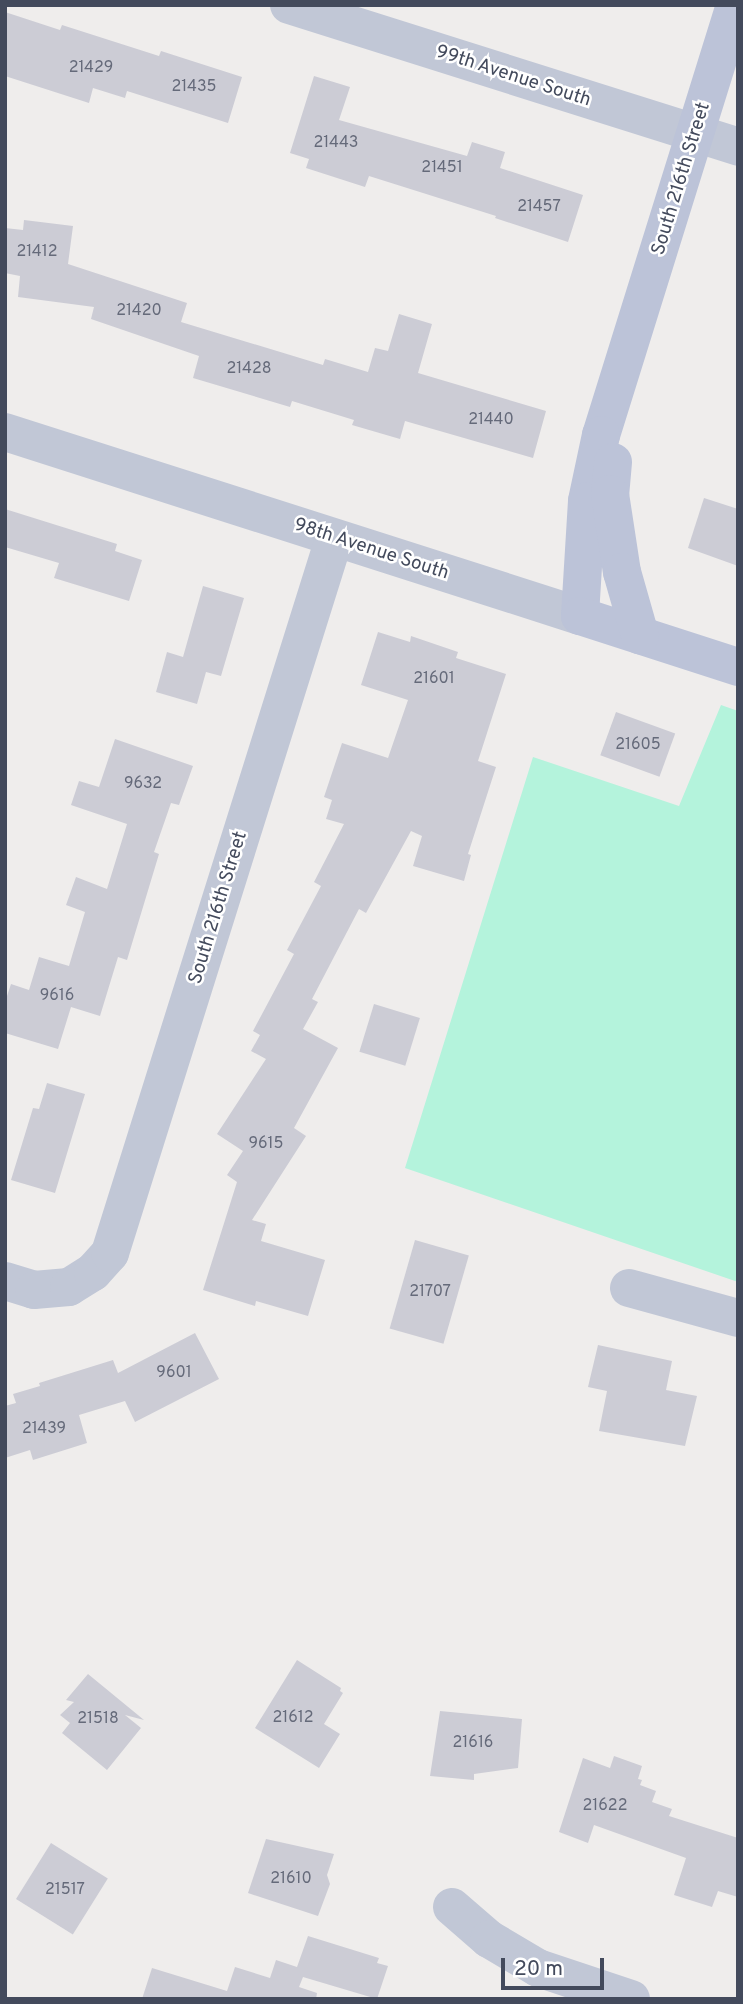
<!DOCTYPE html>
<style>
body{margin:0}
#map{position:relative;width:743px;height:2004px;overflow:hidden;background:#efedec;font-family:Overpass,sans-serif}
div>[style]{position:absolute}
.green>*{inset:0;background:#b4f3dc}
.building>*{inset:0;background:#ccccd5;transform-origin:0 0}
.street>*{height:38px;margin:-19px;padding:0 19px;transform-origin:19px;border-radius:19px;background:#c1c7d6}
.secondary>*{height:38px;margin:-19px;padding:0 19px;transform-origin:19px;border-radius:19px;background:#bcc3d8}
span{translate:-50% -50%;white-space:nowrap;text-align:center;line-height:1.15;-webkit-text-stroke:5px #fff;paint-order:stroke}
.number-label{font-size:16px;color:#656a7a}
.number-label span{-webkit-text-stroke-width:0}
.street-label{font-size:19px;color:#434a5c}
.frame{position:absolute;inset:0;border:7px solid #434a5c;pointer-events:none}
.scale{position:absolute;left:501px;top:1958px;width:103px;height:32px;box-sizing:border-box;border:4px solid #434a5c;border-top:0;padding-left:9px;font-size:21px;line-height:24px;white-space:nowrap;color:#434a5c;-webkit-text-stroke:5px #fff;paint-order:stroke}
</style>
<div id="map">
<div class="green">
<i style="clip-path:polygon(721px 705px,738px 711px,738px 1282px,405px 1168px,533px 757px,679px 806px)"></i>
</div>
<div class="building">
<i style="clip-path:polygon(5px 12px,60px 30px,62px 25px,159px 56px,161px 51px,242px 77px,228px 123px,127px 91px,125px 98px,93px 88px,89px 103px,5px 76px)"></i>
<i style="clip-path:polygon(314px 76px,350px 87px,339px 120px,467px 156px,472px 142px,505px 152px,500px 168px,583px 195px,568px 242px,495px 218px,496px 216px,369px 176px,365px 187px,306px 168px,309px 159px,290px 153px)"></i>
<i style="clip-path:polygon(24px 220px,73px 226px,68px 264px,187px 303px,181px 322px,323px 365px,325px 359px,368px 372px,375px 348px,388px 351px,399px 314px,432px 324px,418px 373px,546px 411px,533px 458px,405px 421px,400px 439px,352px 425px,354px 420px,292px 401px,290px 407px,193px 378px,199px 356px,91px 319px,94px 307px,18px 297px,20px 276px,5px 273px,5px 228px,23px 230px)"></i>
<i style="clip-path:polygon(704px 498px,738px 509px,738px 566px,688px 548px)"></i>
<i style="clip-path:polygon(5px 509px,117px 544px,115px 551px,142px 560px,129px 601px,54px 578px,59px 563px,5px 547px)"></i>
<i style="clip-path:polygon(203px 586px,244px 598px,221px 676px,206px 672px,197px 704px,156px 692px,167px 652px,183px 657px)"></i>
<i style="clip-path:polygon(378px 632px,410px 642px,411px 636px,458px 652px,456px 658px,506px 674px,478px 761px,496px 767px,468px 854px,471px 855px,464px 881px,413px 866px,422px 836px,411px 831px,366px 913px,359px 909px,312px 999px,318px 1002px,303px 1029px,338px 1048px,294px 1128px,306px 1136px,252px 1220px,266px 1224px,261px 1241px,325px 1260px,308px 1316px,256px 1301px,255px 1306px,203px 1290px,237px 1182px,227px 1175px,243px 1151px,217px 1134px,266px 1059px,251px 1051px,260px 1035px,253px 1031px,294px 954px,287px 950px,321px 886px,314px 882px,344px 824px,326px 819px,332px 800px,324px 797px,342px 743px,388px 758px,408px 700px,361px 685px)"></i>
<i style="left:616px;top:712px;width:63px;height:46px;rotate:20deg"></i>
<i style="clip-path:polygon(115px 739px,193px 766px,179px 805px,171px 803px,154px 852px,159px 854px,127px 960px,118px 957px,100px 1016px,71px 1007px,58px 1049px,5px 1033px,5px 1002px,11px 984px,29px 990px,39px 957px,69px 966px,85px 912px,66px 905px,76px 877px,107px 889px,127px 824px,71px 805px,79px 781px,99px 787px)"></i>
<i style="left:374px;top:1004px;width:48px;height:50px;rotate:17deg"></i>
<i style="clip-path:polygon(47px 1083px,85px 1094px,55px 1193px,11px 1180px,33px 1108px,39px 1109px)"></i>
<i style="left:415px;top:1240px;width:56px;height:92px;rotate:16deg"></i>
<i style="clip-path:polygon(195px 1333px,219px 1379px,135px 1422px,125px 1401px,79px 1415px,87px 1443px,33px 1460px,30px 1450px,5px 1458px,5px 1406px,16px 1403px,13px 1394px,40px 1386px,39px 1383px,113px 1360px,118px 1373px)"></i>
<i style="clip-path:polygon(598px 1345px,672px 1361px,666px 1390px,697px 1396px,685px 1446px,599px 1431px,607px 1391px,588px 1387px)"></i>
<i style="clip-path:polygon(297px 1660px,341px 1688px,340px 1691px,343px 1693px,324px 1724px,340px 1734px,319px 1768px,255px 1728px)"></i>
<i style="clip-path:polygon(88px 1674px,144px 1720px,125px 1715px,141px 1728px,107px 1770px,62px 1733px,70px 1723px,60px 1715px,74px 1702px,66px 1700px)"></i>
<i style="clip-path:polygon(440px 1711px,522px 1719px,518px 1768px,474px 1774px,474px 1780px,430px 1776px)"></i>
<i style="clip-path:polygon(614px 1756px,642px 1766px,638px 1779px,642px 1780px,640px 1785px,656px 1791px,652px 1802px,672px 1809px,669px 1816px,738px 1838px,738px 1897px,718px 1891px,712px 1907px,674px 1895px,686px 1858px,594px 1825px,588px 1843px,559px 1832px,583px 1758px,610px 1768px)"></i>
<i style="clip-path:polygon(266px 1839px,334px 1854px,327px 1875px,330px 1884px,318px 1916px,248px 1893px)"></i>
<i style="left:51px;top:1843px;width:67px;height:66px;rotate:32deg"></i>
<i style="clip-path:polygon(308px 1936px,379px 1958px,377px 1963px,388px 1966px,377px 1999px,303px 1977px,299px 1987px,317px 1993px,316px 1999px,142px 1999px,152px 1968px,227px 1991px,235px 1967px,270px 1978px,276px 1960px,297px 1967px)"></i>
</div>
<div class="street">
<i style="left:289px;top:5px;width:471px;rotate:17.5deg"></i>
<i style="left:5px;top:432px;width:604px;rotate:17.74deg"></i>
<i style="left:5px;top:1281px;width:30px;rotate:17deg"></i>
<i style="left:34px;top:1290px;width:35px;rotate:-5deg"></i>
<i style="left:69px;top:1287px;width:28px;rotate:-32deg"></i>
<i style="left:93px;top:1272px;width:25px;rotate:-48deg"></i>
<i style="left:110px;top:1253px;width:748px;rotate:-72.58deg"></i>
<i style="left:629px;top:1288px;width:113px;rotate:15.4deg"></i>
<i style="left:452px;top:1907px;width:49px;rotate:40.9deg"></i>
<i style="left:489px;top:1939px;width:57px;rotate:30.6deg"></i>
<i style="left:538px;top:1968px;width:98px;rotate:18.4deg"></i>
</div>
<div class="secondary">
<i style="left:735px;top:5px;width:450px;rotate:107.3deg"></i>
<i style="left:601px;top:435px;width:67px;rotate:102deg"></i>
<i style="left:587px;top:501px;width:115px;rotate:93.5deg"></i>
<i style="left:580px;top:616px;width:166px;rotate:17.9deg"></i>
<i style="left:613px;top:462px;width:32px;rotate:95deg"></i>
<i style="left:610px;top:494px;width:79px;rotate:81.3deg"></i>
<i style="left:622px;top:572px;width:66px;rotate:74.1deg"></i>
</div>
<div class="number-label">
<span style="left:91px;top:68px">21429</span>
<span style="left:194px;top:87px">21435</span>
<span style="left:336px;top:143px">21443</span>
<span style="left:442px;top:168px">21451</span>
<span style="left:539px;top:207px">21457</span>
<span style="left:37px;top:252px">21412</span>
<span style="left:139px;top:311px">21420</span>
<span style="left:249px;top:369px">21428</span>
<span style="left:491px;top:420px">21440</span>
<span style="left:434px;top:679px">21601</span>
<span style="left:638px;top:745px">21605</span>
<span style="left:143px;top:784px">9632</span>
<span style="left:57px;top:996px">9616</span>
<span style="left:266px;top:1144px">9615</span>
<span style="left:430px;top:1292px">21707</span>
<span style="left:174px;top:1373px">9601</span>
<span style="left:44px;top:1429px">21439</span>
<span style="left:293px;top:1718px">21612</span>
<span style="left:98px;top:1719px">21518</span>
<span style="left:473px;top:1743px">21616</span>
<span style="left:605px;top:1806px">21622</span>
<span style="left:291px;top:1879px">21610</span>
<span style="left:65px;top:1890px">21517</span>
</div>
<div class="street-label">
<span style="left:513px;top:77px;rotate:18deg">99th Avenue South</span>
<span style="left:682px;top:179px;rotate:-73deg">South 216th Street</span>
<span style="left:371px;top:550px;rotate:18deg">98th Avenue South</span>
<span style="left:219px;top:908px;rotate:-73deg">South 216th Street</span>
</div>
<div class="frame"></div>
<div class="scale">20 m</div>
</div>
